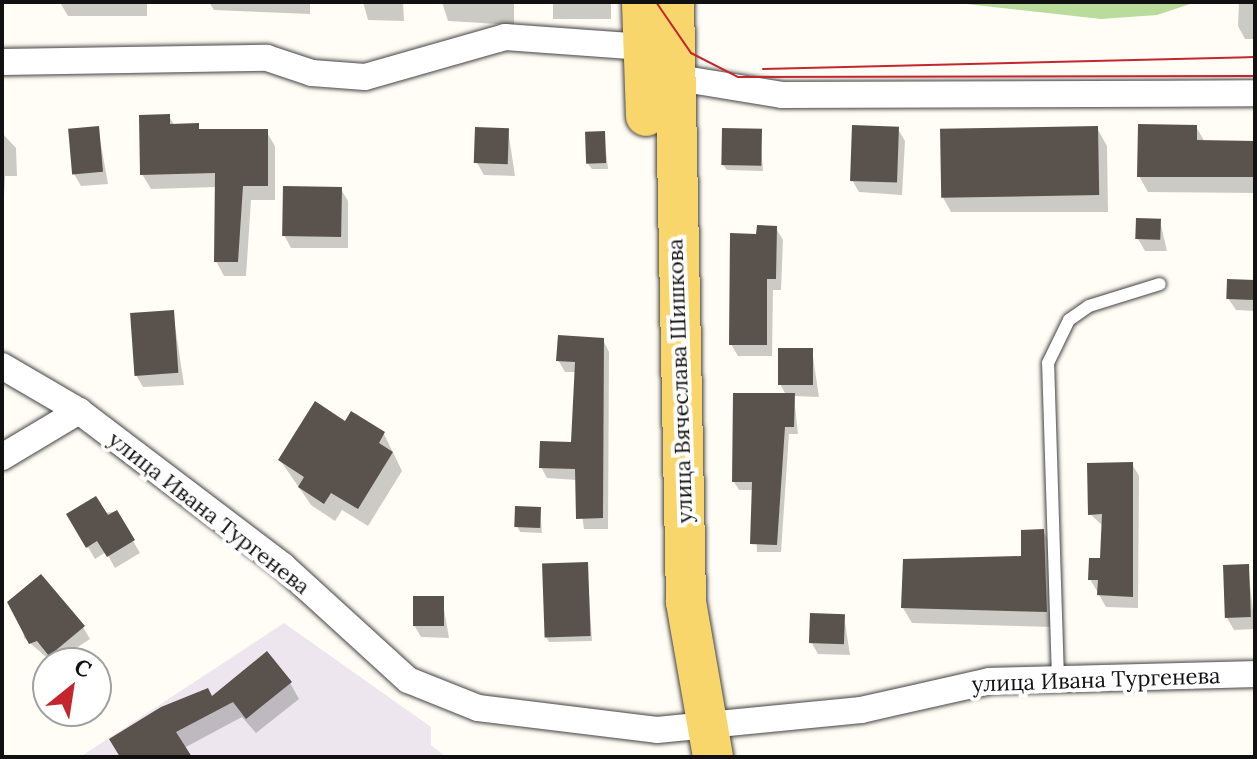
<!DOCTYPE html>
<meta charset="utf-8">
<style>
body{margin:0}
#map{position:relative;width:1257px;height:759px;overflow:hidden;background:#fffdf5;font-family:Lora,serif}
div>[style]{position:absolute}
.industrial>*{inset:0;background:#eee6ef}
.forest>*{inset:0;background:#b9dc9c}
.shadow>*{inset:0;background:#0003;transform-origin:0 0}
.building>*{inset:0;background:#5a524d;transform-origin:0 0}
.roads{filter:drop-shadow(0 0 2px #444) drop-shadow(0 0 2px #444)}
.lane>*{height:12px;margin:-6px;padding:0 6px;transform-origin:6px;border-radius:6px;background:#fff}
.street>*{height:26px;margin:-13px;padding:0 13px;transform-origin:13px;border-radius:13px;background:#fff}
.primary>*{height:40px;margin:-20px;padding:0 20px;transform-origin:20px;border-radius:20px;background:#f9d66b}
.tram>*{height:2px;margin:-1px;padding:0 1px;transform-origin:1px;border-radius:1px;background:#c4262e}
span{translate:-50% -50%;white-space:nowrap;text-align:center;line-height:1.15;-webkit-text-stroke:8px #fff;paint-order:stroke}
.street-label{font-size:22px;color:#111}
.frame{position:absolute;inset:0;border:4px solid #111;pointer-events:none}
.north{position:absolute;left:32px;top:647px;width:80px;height:80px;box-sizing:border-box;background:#fff;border:2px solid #a0a0a0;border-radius:50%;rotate:30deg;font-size:22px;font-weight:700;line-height:32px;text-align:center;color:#111}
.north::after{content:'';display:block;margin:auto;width:28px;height:36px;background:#c4262e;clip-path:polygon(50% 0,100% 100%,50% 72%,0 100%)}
</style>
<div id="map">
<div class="industrial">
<i style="clip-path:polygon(284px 623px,431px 727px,431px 745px,446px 757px,80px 757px)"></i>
</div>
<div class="forest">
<i style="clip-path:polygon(948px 2px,1196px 2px,1157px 15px,1101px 19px)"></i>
</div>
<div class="shadow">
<i style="clip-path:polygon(147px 2px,147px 16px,68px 16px,61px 4px)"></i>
<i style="clip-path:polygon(209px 2px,310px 2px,310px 14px,214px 10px)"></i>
<i style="clip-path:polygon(363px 2px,403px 2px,404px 21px,368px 20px)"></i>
<i style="clip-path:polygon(442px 2px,514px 2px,514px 25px,448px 21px)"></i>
<i style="left:553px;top:2px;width:58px;height:17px"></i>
<i style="clip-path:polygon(1239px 2px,1255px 2px,1255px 39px,1245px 39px,1238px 26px)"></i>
<i style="clip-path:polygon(169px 116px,174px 125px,202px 131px,266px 131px,275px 146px,275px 200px,251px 200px,246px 276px,224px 276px,216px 261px,216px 187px,151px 189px,142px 174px)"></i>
<i style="clip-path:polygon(1196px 127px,1205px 142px,1255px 143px,1255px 193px,1148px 192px,1139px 176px)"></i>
<i style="clip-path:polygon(98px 128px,108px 184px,81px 186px,74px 174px)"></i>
<i style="clip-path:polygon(1097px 128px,1107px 146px,1108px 212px,951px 212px,941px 194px)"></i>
<i style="clip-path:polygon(898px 129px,905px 141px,902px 195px,859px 192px,852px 180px)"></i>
<i style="clip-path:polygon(508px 130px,515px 176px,484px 175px,477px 163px)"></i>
<i style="clip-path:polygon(760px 131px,763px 171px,727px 170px,723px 165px)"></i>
<i style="clip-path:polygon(2px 133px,16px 148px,17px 176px,5px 176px,2px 236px)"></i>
<i style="clip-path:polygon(604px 133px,608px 169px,592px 169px,588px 164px)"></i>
<i style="clip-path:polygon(341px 189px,348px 201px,348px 248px,291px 248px,284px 235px)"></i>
<i style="clip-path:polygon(1160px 221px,1167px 251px,1145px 251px,1138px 239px)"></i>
<i style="clip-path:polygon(776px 228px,783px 240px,781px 290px,773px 290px,772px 356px,738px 356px,731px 344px,758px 236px)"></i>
<i style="clip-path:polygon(1255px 283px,1255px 311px,1236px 310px,1228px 298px)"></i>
<i style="clip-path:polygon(173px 312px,184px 385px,143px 387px,136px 375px)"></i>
<i style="clip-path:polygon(603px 340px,609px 352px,608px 529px,584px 529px,577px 480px,547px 478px,541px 467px,573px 444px,576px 372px,565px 372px,558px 360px)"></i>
<i style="clip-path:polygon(812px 350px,819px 397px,794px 396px,798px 434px,789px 434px,781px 552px,757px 552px,754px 490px,739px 490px,734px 482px,786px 395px,780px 384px)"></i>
<i style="clip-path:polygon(346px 423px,384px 434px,402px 471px,368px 526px,342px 510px,335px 521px,311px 505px,280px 460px)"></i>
<i style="clip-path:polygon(1132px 464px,1139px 476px,1138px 608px,1106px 607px,1090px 579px,1102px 560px,1103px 526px,1090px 514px)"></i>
<i style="clip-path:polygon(540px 509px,542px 533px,520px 532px,517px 526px)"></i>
<i style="clip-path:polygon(116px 512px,140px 553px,115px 568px,106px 552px,95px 559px,69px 515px)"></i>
<i style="clip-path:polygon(1043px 531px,1052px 546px,1054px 627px,912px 623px,903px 608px,1023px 558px)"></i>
<i style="clip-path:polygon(587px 564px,592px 641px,549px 642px,546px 636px)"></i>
<i style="clip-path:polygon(1248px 567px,1255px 629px,1234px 630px,1227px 618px)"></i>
<i style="clip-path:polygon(442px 598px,449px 638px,421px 637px,414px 625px)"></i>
<i style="clip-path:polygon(844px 616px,850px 655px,818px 654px,811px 642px)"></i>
<i style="clip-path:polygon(22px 620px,83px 627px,90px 639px,53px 663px,24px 638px)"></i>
<i style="clip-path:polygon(290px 683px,299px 699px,256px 733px,242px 717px,184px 748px,189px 757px,121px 757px,212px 698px)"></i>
</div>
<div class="building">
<i style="clip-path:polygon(170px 114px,170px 124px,199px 123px,199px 129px,268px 129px,268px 186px,243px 186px,238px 262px,214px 262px,215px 173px,140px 175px,139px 115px)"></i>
<i style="clip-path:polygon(1138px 124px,1197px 125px,1197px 140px,1255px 141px,1255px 177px,1137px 177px)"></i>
<i style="left:852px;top:125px;width:47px;height:56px;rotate:2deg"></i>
<i style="left:99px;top:126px;width:46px;height:31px;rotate:85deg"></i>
<i style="left:1098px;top:126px;width:69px;height:158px;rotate:89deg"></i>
<i style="left:475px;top:127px;width:34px;height:36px;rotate:2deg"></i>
<i style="left:722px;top:128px;width:40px;height:37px;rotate:1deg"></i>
<i style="left:605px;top:131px;width:32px;height:20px;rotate:88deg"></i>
<i style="left:283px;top:186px;width:59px;height:50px;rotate:1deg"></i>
<i style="left:1136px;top:218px;width:25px;height:21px;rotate:2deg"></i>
<i style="clip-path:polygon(757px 225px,777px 226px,776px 279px,767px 279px,767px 345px,729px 345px,730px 233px,756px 234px)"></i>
<i style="left:1227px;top:279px;width:28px;height:20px;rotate:2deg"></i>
<i style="left:174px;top:310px;width:63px;height:44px;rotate:86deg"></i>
<i style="clip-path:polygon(558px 335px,604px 338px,603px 518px,576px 519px,575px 469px,539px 468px,540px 441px,571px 442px,575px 362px,556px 361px)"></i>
<i style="left:778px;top:348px;width:35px;height:37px"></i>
<i style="clip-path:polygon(733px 393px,795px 393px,794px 427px,785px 427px,777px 545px,750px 544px,752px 482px,732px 482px)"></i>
<i style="clip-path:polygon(315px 401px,345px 421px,351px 411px,385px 432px,379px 443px,393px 452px,358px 509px,331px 493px,324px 504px,298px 487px,304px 477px,278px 460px)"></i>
<i style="clip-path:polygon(1133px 462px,1133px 597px,1097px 595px,1098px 580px,1088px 580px,1089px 558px,1100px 558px,1102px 514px,1088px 515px,1087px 463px)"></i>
<i style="clip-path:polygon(96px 496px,108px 515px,117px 510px,135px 540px,107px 557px,97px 541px,86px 548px,66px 514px)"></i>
<i style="left:515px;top:506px;width:26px;height:21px;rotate:2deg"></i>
<i style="clip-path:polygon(1044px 529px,1047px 612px,901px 608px,903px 559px,1021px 556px,1021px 530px)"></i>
<i style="left:588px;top:562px;width:74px;height:46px;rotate:88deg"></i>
<i style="left:1249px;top:564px;width:53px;height:26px;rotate:88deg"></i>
<i style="clip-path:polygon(41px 574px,85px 626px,49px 656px,37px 641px,29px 644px,7px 602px)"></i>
<i style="left:413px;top:596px;width:31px;height:30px"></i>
<i style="left:810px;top:613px;width:35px;height:30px;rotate:2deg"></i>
<i style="clip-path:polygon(267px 651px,292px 682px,246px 719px,233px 702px,176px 732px,192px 757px,120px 757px,109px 739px,161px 707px,208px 688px,212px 696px)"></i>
</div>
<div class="roads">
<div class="lane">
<i style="left:1058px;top:679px;width:316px;rotate:-91.8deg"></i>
<i style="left:1048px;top:363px;width:48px;rotate:-64deg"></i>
<i style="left:1069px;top:320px;width:24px;rotate:-35deg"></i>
<i style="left:1089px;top:306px;width:74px;rotate:-17.2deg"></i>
</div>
<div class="street">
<i style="left:2px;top:62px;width:265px;rotate:-0.9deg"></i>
<i style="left:267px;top:58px;width:47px;rotate:18.4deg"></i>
<i style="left:312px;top:73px;width:53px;rotate:4.3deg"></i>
<i style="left:365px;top:77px;width:146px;rotate:-15.9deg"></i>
<i style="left:505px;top:37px;width:139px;rotate:4.1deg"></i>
<i style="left:672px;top:77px;width:111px;rotate:9.3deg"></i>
<i style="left:782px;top:95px;width:473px;rotate:-0.2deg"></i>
<i style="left:2px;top:366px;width:89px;rotate:30.3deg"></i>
<i style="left:79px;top:411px;width:256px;rotate:37.2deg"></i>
<i style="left:283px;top:566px;width:169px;rotate:42.4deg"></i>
<i style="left:408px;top:680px;width:75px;rotate:21.8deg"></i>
<i style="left:478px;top:708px;width:180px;rotate:7deg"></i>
<i style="left:657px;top:730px;width:205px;rotate:-5.6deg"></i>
<i style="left:861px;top:710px;width:132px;rotate:-12.7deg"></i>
<i style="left:990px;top:681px;width:265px;rotate:-1.5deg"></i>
<i style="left:2px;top:457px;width:90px;rotate:-30.9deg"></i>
</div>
<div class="primary">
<i style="left:642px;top:2px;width:114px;rotate:88deg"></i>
<i style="left:674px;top:2px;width:600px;rotate:88.85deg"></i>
<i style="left:686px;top:602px;width:157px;rotate:80.1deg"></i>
</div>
</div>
<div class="tram">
<i style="left:656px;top:2px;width:62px;rotate:55.5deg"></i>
<i style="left:691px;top:53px;width:53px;rotate:27.1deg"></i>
<i style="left:738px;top:77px;width:517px;rotate:-0.11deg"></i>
<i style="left:763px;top:69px;width:492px;rotate:-1.4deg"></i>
</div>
<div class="street-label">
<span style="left:680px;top:381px;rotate:-92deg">улица Вячеслава Шишкова</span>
<span style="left:209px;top:513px;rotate:38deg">улица Ивана Тургенева</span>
<span style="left:1096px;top:680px;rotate:-2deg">улица Ивана Тургенева</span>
</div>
<div class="frame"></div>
<div class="north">С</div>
</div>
